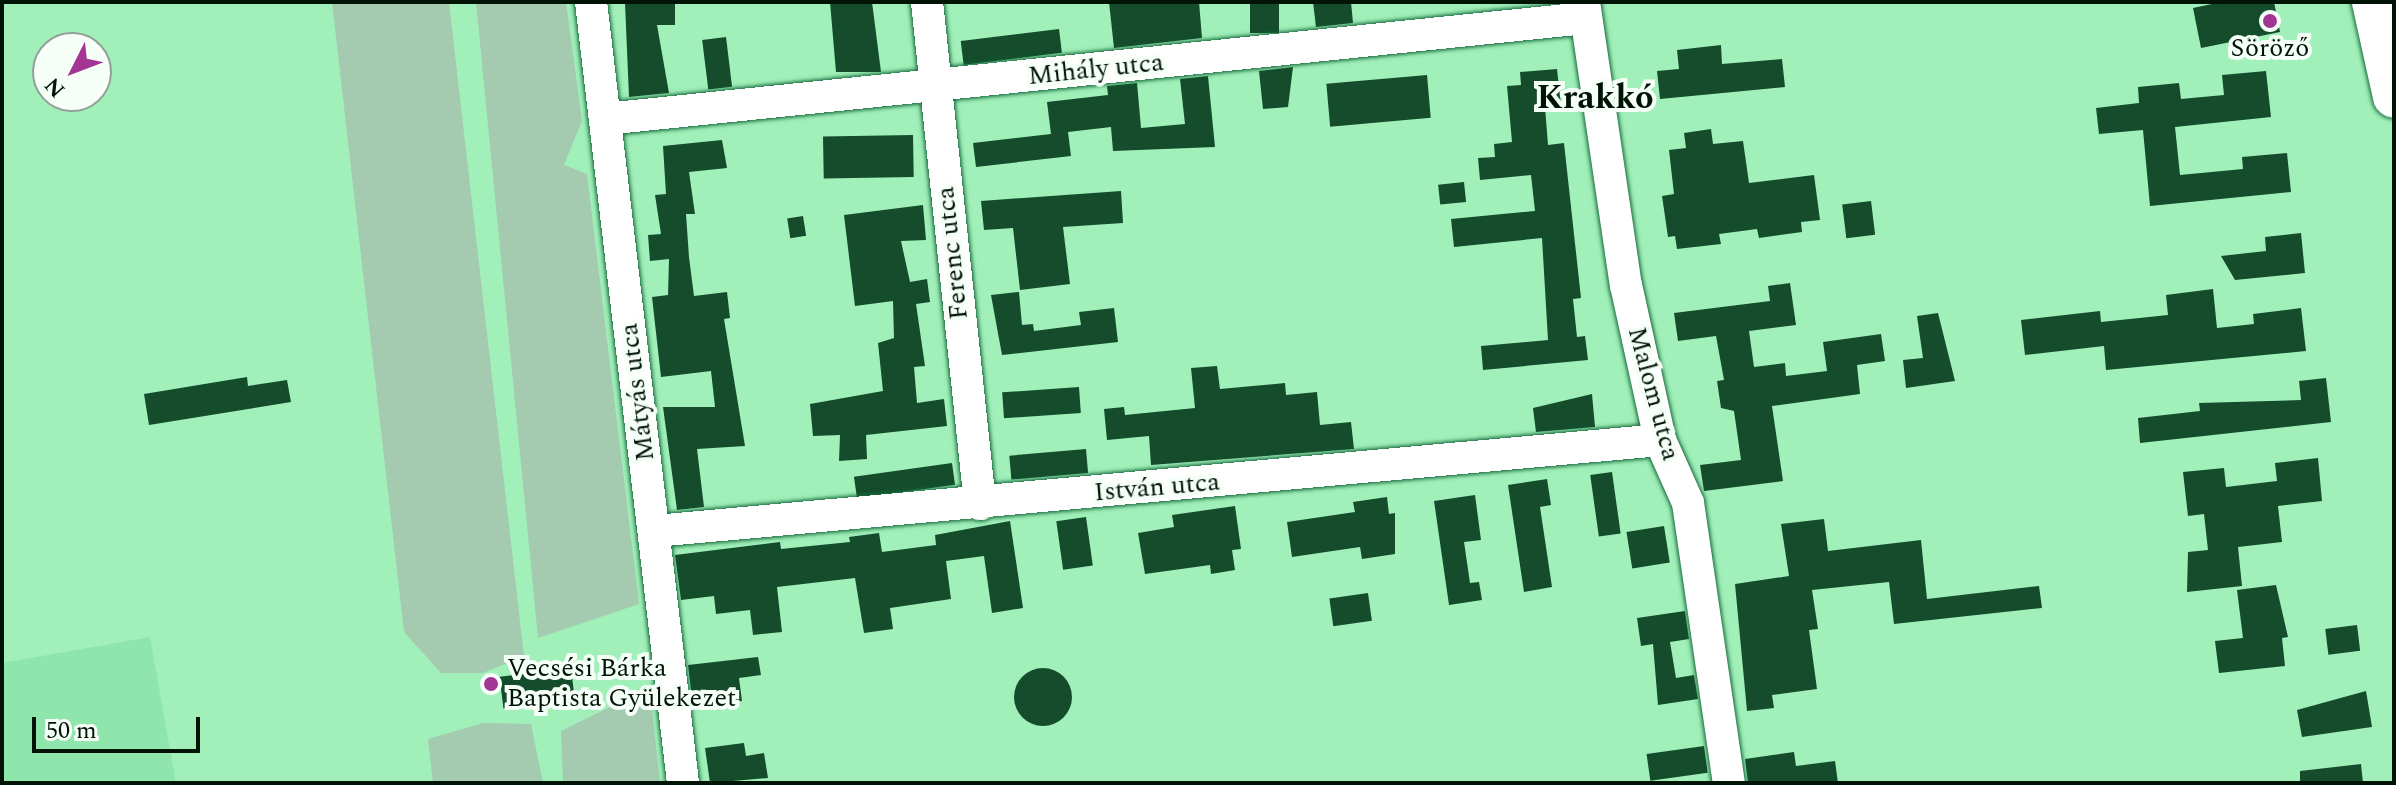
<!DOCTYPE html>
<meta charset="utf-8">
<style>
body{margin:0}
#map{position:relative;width:2396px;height:785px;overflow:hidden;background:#a1f0ba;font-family:Spectral,serif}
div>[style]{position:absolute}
.built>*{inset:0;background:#8fe6ac}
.green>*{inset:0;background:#a4caaf}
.building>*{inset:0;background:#144c2c;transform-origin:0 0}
.round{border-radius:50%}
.roads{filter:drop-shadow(0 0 2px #166b3c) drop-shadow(0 0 2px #166b3c)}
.minor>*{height:32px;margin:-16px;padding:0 16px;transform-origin:16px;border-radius:16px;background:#fff}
.major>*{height:42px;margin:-21px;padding:0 21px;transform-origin:21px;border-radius:21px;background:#fff}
.dots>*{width:22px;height:22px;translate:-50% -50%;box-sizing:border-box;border:4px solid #f6fef8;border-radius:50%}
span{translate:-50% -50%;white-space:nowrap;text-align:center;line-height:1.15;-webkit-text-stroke:8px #f6fef8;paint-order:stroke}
.poi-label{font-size:26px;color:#001406}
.left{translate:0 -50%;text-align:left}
.street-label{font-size:26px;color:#001406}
.district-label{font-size:34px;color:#001406;font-weight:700}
.frame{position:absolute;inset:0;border:4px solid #001406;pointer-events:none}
.north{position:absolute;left:32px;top:32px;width:80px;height:80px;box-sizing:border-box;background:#f6fef8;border:2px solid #94a097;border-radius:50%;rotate:228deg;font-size:22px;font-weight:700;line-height:32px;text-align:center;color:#001406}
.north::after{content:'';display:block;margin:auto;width:28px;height:36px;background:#a33594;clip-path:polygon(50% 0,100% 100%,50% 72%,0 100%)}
.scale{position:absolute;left:32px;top:717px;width:168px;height:36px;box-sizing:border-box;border:4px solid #001406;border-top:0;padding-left:10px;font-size:24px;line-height:28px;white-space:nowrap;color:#001406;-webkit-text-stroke:6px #f6fef8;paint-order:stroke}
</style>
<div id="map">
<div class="built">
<i style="clip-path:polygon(150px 637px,176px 783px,2px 783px,2px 663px)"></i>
</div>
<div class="green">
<i style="clip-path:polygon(332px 2px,449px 2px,524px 656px,483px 673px,441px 673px,404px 632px)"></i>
<i style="clip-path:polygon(476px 2px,566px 2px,582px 121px,564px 165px,587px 174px,639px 604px,538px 638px)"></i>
<i style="clip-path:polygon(616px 704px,652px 709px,660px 783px,563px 783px,561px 731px)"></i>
<i style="clip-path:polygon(483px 723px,531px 724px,543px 783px,433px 783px,428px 739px)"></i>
</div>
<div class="building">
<i style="clip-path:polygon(675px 2px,675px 25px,657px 25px,669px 93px,629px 97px,625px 3px)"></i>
<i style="clip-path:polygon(830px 2px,872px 2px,881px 72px,836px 72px)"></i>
<i style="clip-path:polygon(1109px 2px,1199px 2px,1202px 38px,1114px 48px)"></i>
<i style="left:1250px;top:2px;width:29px;height:31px"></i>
<i style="clip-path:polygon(1313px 2px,1351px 2px,1353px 23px,1316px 27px)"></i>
<i style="clip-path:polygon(2221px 2px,2274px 2px,2280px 32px,2201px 48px,2193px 8px)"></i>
<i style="left:1059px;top:29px;width:24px;height:99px;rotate:83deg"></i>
<i style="left:726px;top:37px;width:50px;height:24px;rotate:83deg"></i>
<i style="clip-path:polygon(1721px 45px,1722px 64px,1782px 59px,1785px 87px,1660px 99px,1657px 71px,1679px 69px,1677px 50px)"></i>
<i style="clip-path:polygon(1293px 67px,1288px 107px,1263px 109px,1259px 71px)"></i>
<i style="clip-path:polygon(1557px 69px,1561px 106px,1545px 107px,1548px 145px,1564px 143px,1581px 298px,1573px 299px,1577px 337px,1585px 336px,1588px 360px,1483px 370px,1481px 346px,1548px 340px,1542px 238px,1454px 247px,1451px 219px,1535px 211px,1531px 175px,1480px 180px,1478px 158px,1495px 157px,1494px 144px,1512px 142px,1507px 86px,1521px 85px,1520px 72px)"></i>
<i style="clip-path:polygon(2266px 71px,2271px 117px,2175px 127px,2180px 175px,2243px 169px,2242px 157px,2287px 153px,2291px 192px,2150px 206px,2143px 130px,2099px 134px,2096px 108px,2139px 103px,2138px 87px,2179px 83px,2181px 99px,2224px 95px,2222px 75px)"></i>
<i style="left:1427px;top:75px;width:43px;height:101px;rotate:85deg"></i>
<i style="clip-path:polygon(1208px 76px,1215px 147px,1113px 151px,1111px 127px,1068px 132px,1071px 156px,976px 167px,973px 143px,1051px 134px,1047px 102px,1108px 95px,1107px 86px,1137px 83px,1141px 128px,1185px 124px,1180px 79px)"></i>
<i style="clip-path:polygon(1711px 129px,1713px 144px,1743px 141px,1749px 183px,1814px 175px,1820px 220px,1801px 222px,1802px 232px,1759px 238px,1757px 229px,1719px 234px,1721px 244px,1677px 249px,1675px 236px,1668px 237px,1662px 196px,1674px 194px,1669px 150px,1686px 148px,1684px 133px)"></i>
<i style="left:913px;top:135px;width:42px;height:90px;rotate:89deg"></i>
<i style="clip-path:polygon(722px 140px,727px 168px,689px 172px,695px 214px,686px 214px,689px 257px,694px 296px,727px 292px,730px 318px,724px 319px,745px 446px,697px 449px,704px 507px,677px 510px,663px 407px,715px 407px,711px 371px,661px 377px,652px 297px,668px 295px,669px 259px,650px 261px,648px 235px,661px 234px,655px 195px,666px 194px,663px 146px)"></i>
<i style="left:1464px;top:182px;width:20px;height:26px;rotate:84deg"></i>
<i style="clip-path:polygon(1121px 191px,1123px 223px,1063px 227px,1070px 284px,1020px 290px,1013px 228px,984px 230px,981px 201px)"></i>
<i style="left:1871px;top:201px;width:34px;height:29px;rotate:83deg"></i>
<i style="clip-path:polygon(923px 205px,926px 240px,901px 241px,910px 282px,927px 279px,930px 302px,916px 304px,925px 366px,914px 367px,917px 403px,944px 399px,947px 426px,866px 435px,867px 459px,839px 461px,840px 435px,813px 436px,810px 404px,883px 391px,878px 343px,894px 338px,893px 301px,855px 306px,844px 215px)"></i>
<i style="left:803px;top:216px;width:20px;height:16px;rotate:81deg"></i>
<i style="clip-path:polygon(2301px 233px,2305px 273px,2235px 280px,2221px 256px,2266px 251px,2265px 237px)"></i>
<i style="clip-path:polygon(1790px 283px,1796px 325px,1749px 331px,1754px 367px,1785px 363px,1786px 376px,1827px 371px,1823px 342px,1881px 334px,1885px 361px,1857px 365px,1860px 394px,1772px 406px,1783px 481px,1704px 491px,1700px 465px,1741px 460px,1734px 411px,1721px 408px,1717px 381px,1724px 380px,1716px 336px,1678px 341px,1674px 313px,1770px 301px,1768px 286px)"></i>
<i style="clip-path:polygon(2213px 289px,2217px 328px,2254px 324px,2253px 314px,2301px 308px,2306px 351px,2106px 370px,2104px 346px,2025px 355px,2021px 320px,2100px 311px,2101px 322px,2168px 315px,2166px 295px)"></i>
<i style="clip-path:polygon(1019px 292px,1022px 325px,1033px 324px,1034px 331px,1081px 325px,1079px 312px,1114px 308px,1118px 342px,1002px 355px,991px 295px)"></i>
<i style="clip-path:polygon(1938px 313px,1955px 381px,1906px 388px,1903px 360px,1923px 358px,1917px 316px)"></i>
<i style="clip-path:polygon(1217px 366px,1220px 389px,1285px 383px,1286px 395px,1317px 392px,1320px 425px,1351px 422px,1354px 449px,1151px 465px,1149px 436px,1107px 440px,1104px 409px,1124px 407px,1125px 415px,1195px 408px,1191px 368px)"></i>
<i style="clip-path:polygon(247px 377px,248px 386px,287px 380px,291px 402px,149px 425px,144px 394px)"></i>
<i style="clip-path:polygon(2326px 378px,2331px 422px,2140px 443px,2138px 418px,2200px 411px,2199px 403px,2301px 400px,2299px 381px)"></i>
<i style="left:1079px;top:387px;width:26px;height:77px;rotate:86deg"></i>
<i style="clip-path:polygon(1592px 394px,1595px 427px,1536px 432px,1533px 408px)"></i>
<i style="left:1086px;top:449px;width:24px;height:77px;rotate:85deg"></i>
<i style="clip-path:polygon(2318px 458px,2322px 501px,2278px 506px,2282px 542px,2238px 547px,2242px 586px,2187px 592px,2188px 552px,2208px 550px,2204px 514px,2188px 516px,2183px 472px,2224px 468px,2226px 487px,2277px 481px,2275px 463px)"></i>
<i style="left:952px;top:463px;width:22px;height:99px;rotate:82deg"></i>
<i style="left:1612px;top:472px;width:62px;height:22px;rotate:82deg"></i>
<i style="clip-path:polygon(1547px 479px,1551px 505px,1540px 507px,1552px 587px,1524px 592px,1508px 485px)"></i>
<i style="clip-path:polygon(1475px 495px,1481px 540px,1464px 542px,1470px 583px,1479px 582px,1482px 600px,1449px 605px,1434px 501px)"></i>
<i style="clip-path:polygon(1387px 497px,1389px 514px,1395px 513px,1395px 554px,1362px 559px,1360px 547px,1292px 557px,1287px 522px,1355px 512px,1353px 502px)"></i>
<i style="clip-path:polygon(1235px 506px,1241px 549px,1232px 550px,1235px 570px,1211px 574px,1210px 565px,1145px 574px,1138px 533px,1174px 527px,1172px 515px)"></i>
<i style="left:1086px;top:517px;width:49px;height:30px;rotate:82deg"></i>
<i style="clip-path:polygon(1824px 519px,1828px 551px,1921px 540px,1927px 599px,2039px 586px,2042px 608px,1894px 624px,1889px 582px,1812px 590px,1818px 629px,1809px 630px,1817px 689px,1772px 695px,1774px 708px,1747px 711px,1735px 584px,1789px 576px,1781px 524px)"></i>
<i style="clip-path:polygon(1010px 521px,1023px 608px,992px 613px,984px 556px,946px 561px,951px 599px,890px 608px,893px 629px,864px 633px,855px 578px,777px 587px,782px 632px,753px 635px,750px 610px,716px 614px,714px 596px,681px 600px,675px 555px,780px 542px,781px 549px,850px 542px,849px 537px,879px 533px,882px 552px,936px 545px,935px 535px)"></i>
<i style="left:1664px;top:526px;width:37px;height:38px;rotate:81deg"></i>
<i style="clip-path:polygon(2276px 585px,2288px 637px,2282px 638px,2285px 666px,2219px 673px,2215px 641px,2243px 638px,2237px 590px)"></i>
<i style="left:1368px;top:593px;width:28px;height:39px;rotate:82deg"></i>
<i style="clip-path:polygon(1685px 611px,1689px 639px,1670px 642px,1676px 678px,1694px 675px,1698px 699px,1658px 705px,1653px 644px,1641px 646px,1637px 618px)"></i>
<i style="left:2357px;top:625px;width:26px;height:32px;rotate:83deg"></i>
<i style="clip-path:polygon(758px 657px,761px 675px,739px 678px,742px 701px,693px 708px,688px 665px)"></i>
<i style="left:571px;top:668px;width:32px;height:72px;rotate:83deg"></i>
<i class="round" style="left:1014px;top:668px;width:58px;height:58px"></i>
<i style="clip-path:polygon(2366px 691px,2372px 727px,2302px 737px,2297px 710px)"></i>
<i style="clip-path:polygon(744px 743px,746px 756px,764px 753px,768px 778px,710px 783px,705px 748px)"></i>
<i style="left:1704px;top:746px;width:27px;height:58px;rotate:82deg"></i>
<i style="clip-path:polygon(1794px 752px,1796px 766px,1835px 761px,1838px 783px,1748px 783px,1745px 759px)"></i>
<i style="clip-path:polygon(2361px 764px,2363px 783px,2300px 783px,2300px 771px)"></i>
</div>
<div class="roads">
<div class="minor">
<i style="left:591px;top:2px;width:786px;rotate:83.28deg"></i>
<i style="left:927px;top:2px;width:505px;rotate:83.97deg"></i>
<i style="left:1584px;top:2px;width:286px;rotate:81.6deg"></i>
<i style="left:1626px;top:285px;width:159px;rotate:77.6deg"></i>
<i style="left:1660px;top:440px;width:69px;rotate:66deg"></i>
<i style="left:1688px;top:503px;width:283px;rotate:81.7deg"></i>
<i style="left:605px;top:119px;width:986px;rotate:-5.88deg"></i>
<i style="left:655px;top:531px;width:1009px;rotate:-5.17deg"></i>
</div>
<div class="major">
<i style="left:2373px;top:2px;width:97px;rotate:77.5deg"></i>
</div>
</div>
<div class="dots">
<i style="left:2270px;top:21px;background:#a33594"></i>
<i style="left:491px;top:684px;background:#a33594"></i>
</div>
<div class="poi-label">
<span style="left:2270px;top:49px">Söröző</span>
<span class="left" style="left:507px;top:684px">Vecsési Bárka<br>Baptista Gyülekezet</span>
</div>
<div class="street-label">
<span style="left:1096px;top:70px;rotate:-6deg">Mihály utca</span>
<span style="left:953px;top:253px;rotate:-96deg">Ferenc utca</span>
<span style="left:638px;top:392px;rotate:-97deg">Mátyás utca</span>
<span style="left:1653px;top:394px;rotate:75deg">Malom utca</span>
<span style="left:1157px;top:488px;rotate:-5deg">István utca</span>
</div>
<div class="district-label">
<span style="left:1595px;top:99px">Krakkó</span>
</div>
<div class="frame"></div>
<div class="north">N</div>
<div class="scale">50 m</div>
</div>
